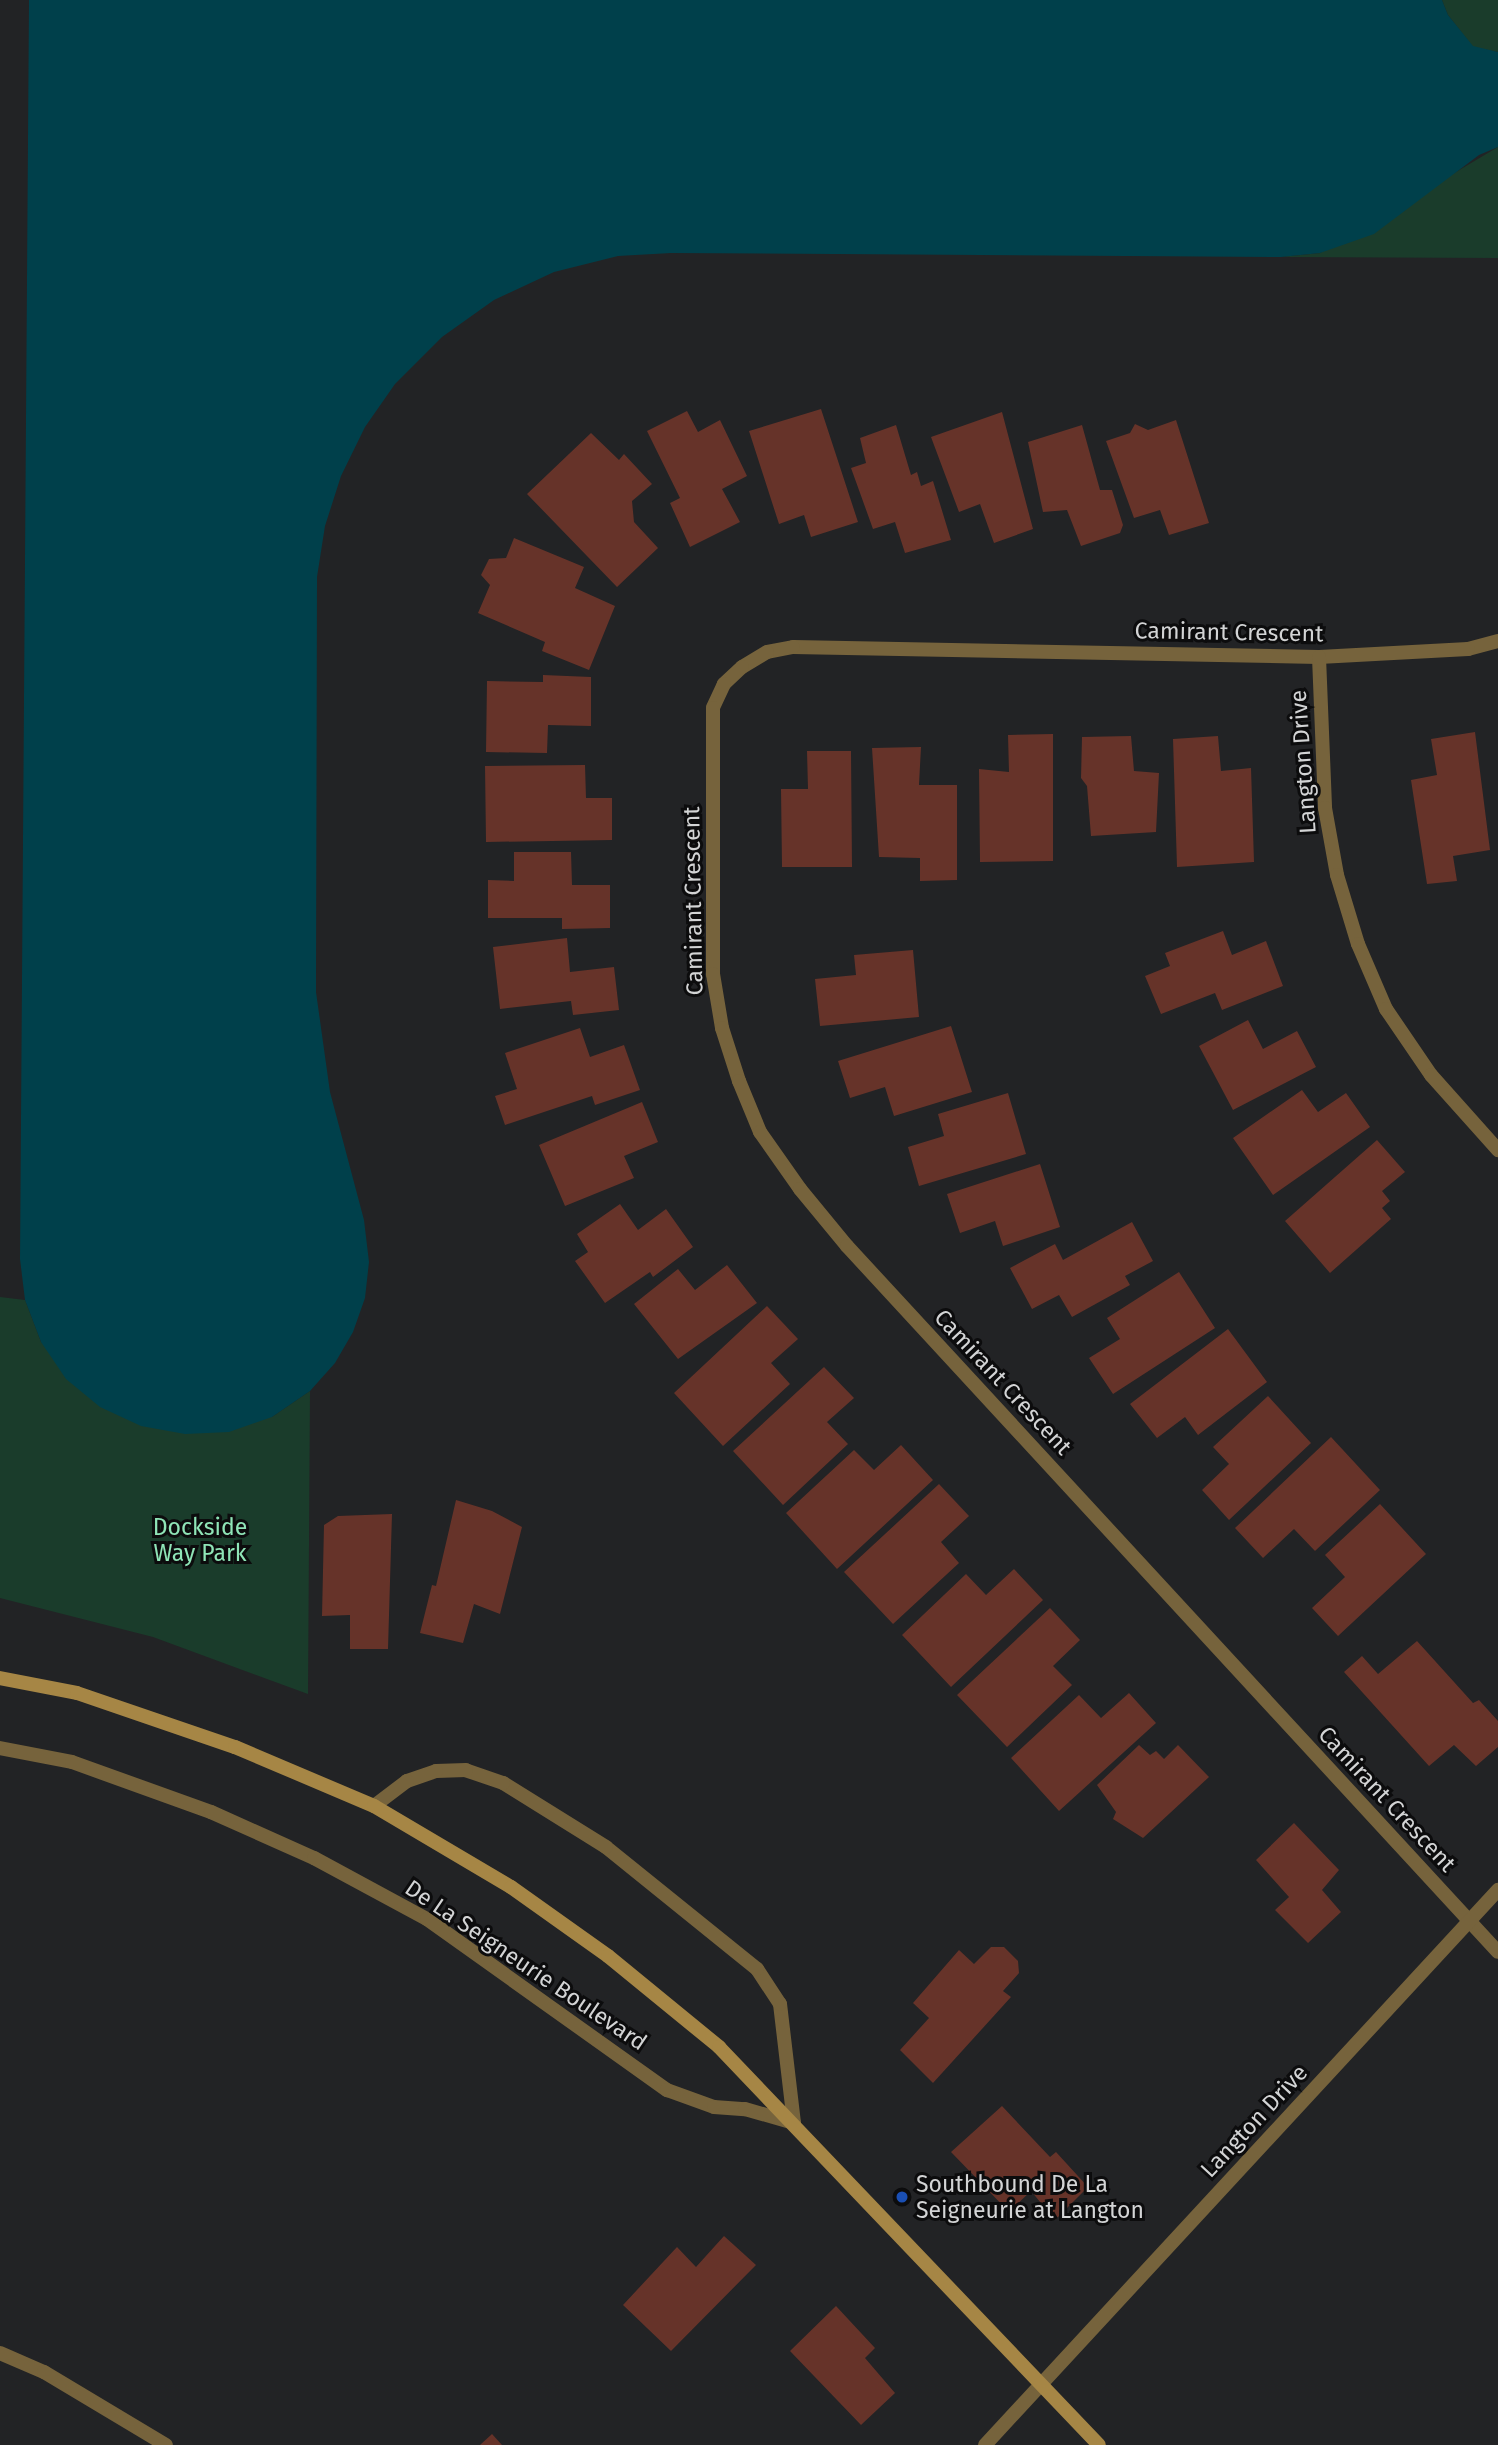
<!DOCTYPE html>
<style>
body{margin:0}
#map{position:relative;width:1498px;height:2445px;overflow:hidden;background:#222325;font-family:"Fira Sans",sans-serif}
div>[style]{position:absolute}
.green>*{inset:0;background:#1a3c2b}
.water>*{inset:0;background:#00404b}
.building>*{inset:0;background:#663329}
.lane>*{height:14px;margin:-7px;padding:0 7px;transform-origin:7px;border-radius:7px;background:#76633c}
.street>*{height:14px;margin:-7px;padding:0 7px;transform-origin:7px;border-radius:7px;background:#76633c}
.secondary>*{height:14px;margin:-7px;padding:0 7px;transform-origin:7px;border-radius:7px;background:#a68645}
.dots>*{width:19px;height:19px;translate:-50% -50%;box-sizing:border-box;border:4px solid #0c0c0d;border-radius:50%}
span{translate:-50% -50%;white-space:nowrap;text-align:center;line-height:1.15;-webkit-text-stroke:6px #0c0c0d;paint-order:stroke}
.street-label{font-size:23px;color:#d3d4d5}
.park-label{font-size:23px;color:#8fe5b7}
.poi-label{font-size:23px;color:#d3d4d5}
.left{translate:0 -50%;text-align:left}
</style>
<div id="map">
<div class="green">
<i style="clip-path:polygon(1442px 0,1498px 0,1498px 52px,1473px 47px,1448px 15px)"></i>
<i style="clip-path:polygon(1498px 147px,1498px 258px,1281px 257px,1320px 253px)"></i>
<i style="clip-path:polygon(0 1297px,25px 1300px,41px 1342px,272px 1417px,310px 1391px,308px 1694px,153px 1637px,0 1598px)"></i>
</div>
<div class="water">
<i style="clip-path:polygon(29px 0,1442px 0,1448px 15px,1473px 46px,1498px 52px,1498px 147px,1479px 155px,1374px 234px,1320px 253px,1281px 257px,671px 253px,618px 256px,554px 272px,494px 300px,442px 337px,395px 384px,365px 427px,341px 476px,325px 526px,317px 577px,316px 992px,330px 1092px,364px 1220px,369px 1262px,365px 1298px,353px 1332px,335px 1363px,310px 1391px,272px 1417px,229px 1432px,185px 1434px,141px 1426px,100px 1407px,66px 1379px,41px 1342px,25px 1300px,20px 1259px)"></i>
</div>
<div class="building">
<i style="clip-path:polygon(821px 409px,858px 522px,811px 537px,804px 515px,779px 524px,749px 431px)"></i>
<i style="clip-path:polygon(687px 411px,698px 432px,720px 420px,747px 476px,722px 489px,740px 522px,690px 547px,670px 503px,680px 498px,647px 431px)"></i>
<i style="clip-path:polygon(1002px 412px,1033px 529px,994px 543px,980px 504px,959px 512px,931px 437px)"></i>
<i style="clip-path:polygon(1176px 420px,1209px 523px,1169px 535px,1160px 510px,1134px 518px,1106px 441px,1130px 433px,1135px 424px,1148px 430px)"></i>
<i style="clip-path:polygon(896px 425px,911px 475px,917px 472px,921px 486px,933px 481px,951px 540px,905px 553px,895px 522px,873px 529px,851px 468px,866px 463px,860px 438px)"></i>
<i style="clip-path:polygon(1082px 425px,1100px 490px,1112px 490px,1123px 525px,1120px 533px,1081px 546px,1067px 510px,1043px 512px,1028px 442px)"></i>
<i style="clip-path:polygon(591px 433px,619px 460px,624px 454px,652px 484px,632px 501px,634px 522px,658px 548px,617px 587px,527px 494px)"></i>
<i style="clip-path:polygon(514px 538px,584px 567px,575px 588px,615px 606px,589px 670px,542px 651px,545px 642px,478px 613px,490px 585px,481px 575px,489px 559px,506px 558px)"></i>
<i style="clip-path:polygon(543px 675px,591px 677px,591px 726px,548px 725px,547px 753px,486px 752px,487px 681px,543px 682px)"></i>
<i style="clip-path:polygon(1475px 732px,1490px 850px,1453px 856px,1457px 881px,1427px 884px,1411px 780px,1437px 775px,1431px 739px)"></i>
<i style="clip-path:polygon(1053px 734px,1053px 861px,980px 862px,979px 769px,1009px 772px,1008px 735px)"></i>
<i style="clip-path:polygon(1131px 736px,1134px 771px,1159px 773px,1156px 832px,1091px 836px,1087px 786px,1081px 778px,1082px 737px)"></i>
<i style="clip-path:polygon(1218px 736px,1221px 771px,1251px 768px,1254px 862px,1177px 867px,1173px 739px)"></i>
<i style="clip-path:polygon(921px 747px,919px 785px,957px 785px,957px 880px,920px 881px,920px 858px,879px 857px,872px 748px)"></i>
<i style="clip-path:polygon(807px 751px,851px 751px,852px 867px,782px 867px,781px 789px,808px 789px)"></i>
<i style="clip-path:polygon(585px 765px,586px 798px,612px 798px,612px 840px,486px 842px,485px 766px)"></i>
<i style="clip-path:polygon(514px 852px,571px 852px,572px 885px,610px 885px,610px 928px,562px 929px,562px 918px,488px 918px,488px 880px,514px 881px)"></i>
<i style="clip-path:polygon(1223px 931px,1232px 955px,1266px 941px,1283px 986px,1222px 1010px,1215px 993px,1161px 1014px,1145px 976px,1170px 966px,1165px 953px)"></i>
<i style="clip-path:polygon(567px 938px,570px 972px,614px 967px,619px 1010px,573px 1015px,571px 1001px,500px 1009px,493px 947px)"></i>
<i style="clip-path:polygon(913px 950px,919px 1017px,820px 1026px,815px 979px,856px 975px,854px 955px)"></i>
<i style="clip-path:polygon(1248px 1020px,1263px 1049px,1297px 1031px,1316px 1067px,1233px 1110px,1199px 1046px)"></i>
<i style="clip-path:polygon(951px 1026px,972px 1092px,894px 1116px,885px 1087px,850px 1098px,838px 1061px)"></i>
<i style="clip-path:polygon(580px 1028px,590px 1057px,624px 1045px,640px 1090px,595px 1105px,592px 1096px,505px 1125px,495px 1096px,517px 1089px,505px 1053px)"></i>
<i style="clip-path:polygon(1302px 1090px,1318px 1112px,1346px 1093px,1370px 1127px,1273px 1195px,1233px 1138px)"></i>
<i style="clip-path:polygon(1008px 1093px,1026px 1154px,919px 1186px,908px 1147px,944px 1136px,938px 1114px)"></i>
<i style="clip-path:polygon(642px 1102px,658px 1142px,624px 1156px,634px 1178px,565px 1206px,539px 1145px)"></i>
<i style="clip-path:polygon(1377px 1140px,1405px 1172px,1382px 1191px,1390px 1201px,1382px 1208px,1391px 1219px,1330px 1273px,1285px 1221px)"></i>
<i style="clip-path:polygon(1040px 1164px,1060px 1227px,1003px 1246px,995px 1221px,960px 1233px,947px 1194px)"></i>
<i style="clip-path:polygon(620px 1204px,638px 1230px,666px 1209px,693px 1247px,653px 1277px,650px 1272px,605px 1303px,575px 1261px,588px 1252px,577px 1234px)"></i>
<i style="clip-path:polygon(1132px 1222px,1153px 1261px,1125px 1276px,1130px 1285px,1072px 1317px,1059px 1295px,1032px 1309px,1010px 1268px,1055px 1244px,1063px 1260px)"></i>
<i style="clip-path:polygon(727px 1265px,757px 1303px,678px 1359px,634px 1304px,678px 1269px,695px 1290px)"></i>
<i style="clip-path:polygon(1179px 1272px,1215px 1328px,1113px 1394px,1089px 1358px,1120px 1339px,1107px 1318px)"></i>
<i style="clip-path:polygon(767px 1306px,798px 1339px,771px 1363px,790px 1384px,723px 1446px,674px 1393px)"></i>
<i style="clip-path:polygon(1228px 1329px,1267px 1382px,1198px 1435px,1185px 1417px,1157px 1438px,1130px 1404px)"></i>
<i style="clip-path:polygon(824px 1367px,854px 1398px,827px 1422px,848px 1444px,783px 1505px,733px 1451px)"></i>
<i style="clip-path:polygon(1268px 1396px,1311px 1443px,1229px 1520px,1202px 1490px,1229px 1464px,1213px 1447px)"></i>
<i style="clip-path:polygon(1331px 1437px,1380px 1490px,1315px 1551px,1294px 1529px,1263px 1558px,1235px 1528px)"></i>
<i style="clip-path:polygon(901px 1445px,933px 1480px,837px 1569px,786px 1513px,854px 1450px,874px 1470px)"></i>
<i style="clip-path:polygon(939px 1484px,969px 1516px,941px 1542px,959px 1563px,893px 1624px,844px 1572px)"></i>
<i style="clip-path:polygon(456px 1500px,492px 1511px,522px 1527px,500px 1614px,474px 1604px,463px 1643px,420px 1633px,432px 1585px,436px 1586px)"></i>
<i style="clip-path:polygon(1380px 1504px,1426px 1554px,1338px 1636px,1312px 1608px,1345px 1577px,1325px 1555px)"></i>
<i style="clip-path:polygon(392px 1514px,388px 1649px,350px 1649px,350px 1615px,322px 1616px,324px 1525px,338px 1516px)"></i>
<i style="clip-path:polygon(1014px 1569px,1043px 1600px,951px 1687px,902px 1635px,966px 1574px,986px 1595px)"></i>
<i style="clip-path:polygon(1050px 1608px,1080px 1640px,1053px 1666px,1072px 1685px,1007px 1747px,957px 1695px)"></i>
<i style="clip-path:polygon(1417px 1641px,1473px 1703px,1479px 1700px,1498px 1721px,1498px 1747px,1476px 1766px,1454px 1745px,1429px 1766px,1344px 1672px,1362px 1656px,1378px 1674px)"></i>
<i style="clip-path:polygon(1129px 1693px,1156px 1723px,1059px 1811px,1011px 1758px,1079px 1695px,1101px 1718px)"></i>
<i style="clip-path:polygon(1139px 1745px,1150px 1755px,1156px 1751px,1164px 1759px,1178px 1745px,1209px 1777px,1143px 1838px,1113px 1819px,1116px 1812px,1097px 1785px)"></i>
<i style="clip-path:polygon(1294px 1823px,1339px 1870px,1322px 1890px,1341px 1912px,1308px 1943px,1275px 1910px,1289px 1897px,1256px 1860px)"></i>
<i style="clip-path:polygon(991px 1947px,1004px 1947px,1018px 1961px,1019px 1973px,1003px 1991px,1011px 1997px,933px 2083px,900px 2050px,929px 2018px,913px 2003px,959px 1950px,974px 1964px)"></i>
<i style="clip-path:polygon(1002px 2106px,1050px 2157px,1056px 2152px,1088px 2187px,1055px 2220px,1031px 2191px,1009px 2212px,951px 2152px)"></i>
<i style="clip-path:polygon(724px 2236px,756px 2265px,671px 2351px,623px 2305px,677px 2247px,696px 2267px)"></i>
<i style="clip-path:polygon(836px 2306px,875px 2348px,865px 2358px,895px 2393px,861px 2425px,790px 2351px)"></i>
<i style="clip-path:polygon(492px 2434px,502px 2445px,480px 2445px)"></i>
</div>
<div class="lane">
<i style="left:0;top:1748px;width:73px;rotate:11deg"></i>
<i style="left:72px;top:1762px;width:148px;rotate:19.8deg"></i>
<i style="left:211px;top:1812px;width:113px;rotate:24.1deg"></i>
<i style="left:314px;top:1858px;width:128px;rotate:28.4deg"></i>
<i style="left:427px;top:1919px;width:295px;rotate:35.5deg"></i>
<i style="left:667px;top:2090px;width:50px;rotate:19.9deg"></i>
<i style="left:714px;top:2107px;width:31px;rotate:4deg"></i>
<i style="left:745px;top:2109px;width:51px;rotate:15.9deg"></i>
<i style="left:794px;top:2123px;width:120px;rotate:-96.7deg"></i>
<i style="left:780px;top:2004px;width:42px;rotate:-123.3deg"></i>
<i style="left:757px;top:1969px;width:194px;rotate:-141.1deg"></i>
<i style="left:606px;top:1847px;width:121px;rotate:-148.1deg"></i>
<i style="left:503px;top:1783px;width:39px;rotate:-161deg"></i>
<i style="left:466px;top:1770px;width:30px;rotate:178deg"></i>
<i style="left:436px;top:1771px;width:31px;rotate:161deg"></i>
<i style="left:407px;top:1781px;width:41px;rotate:142.9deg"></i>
</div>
<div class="street">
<i style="left:1498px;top:641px;width:31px;rotate:165deg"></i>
<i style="left:1468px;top:649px;width:149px;rotate:176.9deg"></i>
<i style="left:1319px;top:657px;width:526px;rotate:-178.91deg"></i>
<i style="left:793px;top:647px;width:26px;rotate:169deg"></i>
<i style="left:767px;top:652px;width:29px;rotate:149deg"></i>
<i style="left:742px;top:667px;width:25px;rotate:137deg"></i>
<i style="left:724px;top:684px;width:26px;rotate:115deg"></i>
<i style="left:713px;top:708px;width:266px;rotate:90deg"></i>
<i style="left:713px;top:974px;width:55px;rotate:80.5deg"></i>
<i style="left:722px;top:1028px;width:56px;rotate:72.2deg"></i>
<i style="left:739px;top:1081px;width:55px;rotate:67.6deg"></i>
<i style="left:760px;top:1132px;width:70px;rotate:54.9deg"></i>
<i style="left:800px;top:1189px;width:74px;rotate:50.5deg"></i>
<i style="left:847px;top:1246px;width:960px;rotate:47.32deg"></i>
<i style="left:1319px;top:657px;width:151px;rotate:87.7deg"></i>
<i style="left:1325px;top:808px;width:68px;rotate:79.8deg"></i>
<i style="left:1337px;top:875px;width:72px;rotate:73.1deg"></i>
<i style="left:1358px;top:944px;width:71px;rotate:66.7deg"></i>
<i style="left:1386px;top:1009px;width:80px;rotate:55.7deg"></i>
<i style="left:1431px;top:1075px;width:101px;rotate:48.2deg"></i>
<i style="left:0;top:2353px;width:48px;rotate:23.4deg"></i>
<i style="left:44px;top:2372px;width:142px;rotate:30.9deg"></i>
<i style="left:985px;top:2445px;width:756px;rotate:-47.25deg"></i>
</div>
<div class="secondary">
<i style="left:0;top:1678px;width:78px;rotate:11deg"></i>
<i style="left:77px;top:1693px;width:167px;rotate:18.9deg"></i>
<i style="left:235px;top:1747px;width:151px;rotate:23deg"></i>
<i style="left:374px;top:1806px;width:159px;rotate:30.6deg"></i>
<i style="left:511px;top:1887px;width:119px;rotate:35.4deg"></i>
<i style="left:608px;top:1956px;width:144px;rotate:39.3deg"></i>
<i style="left:719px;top:2047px;width:550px;rotate:46.33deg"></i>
</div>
<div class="dots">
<i style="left:902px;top:2197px;background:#1a4fb4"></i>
</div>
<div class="street-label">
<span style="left:1229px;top:632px;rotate:1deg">Camirant Crescent</span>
<span style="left:1303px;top:762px;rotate:-94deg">Langton Drive</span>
<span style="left:693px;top:901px;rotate:-91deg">Camirant Crescent</span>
<span style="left:1003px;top:1382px;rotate:47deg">Camirant Crescent</span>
<span style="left:1387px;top:1799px;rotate:47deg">Camirant Crescent</span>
<span style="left:526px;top:1965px;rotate:34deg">De La Seigneurie Boulevard</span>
<span style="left:1254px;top:2121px;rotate:-47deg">Langton Drive</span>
</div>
<div class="park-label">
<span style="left:200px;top:1540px">Dockside<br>Way Park</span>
</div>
<div class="poi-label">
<span class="left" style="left:916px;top:2197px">Southbound De La<br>Seigneurie at Langton</span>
</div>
</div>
